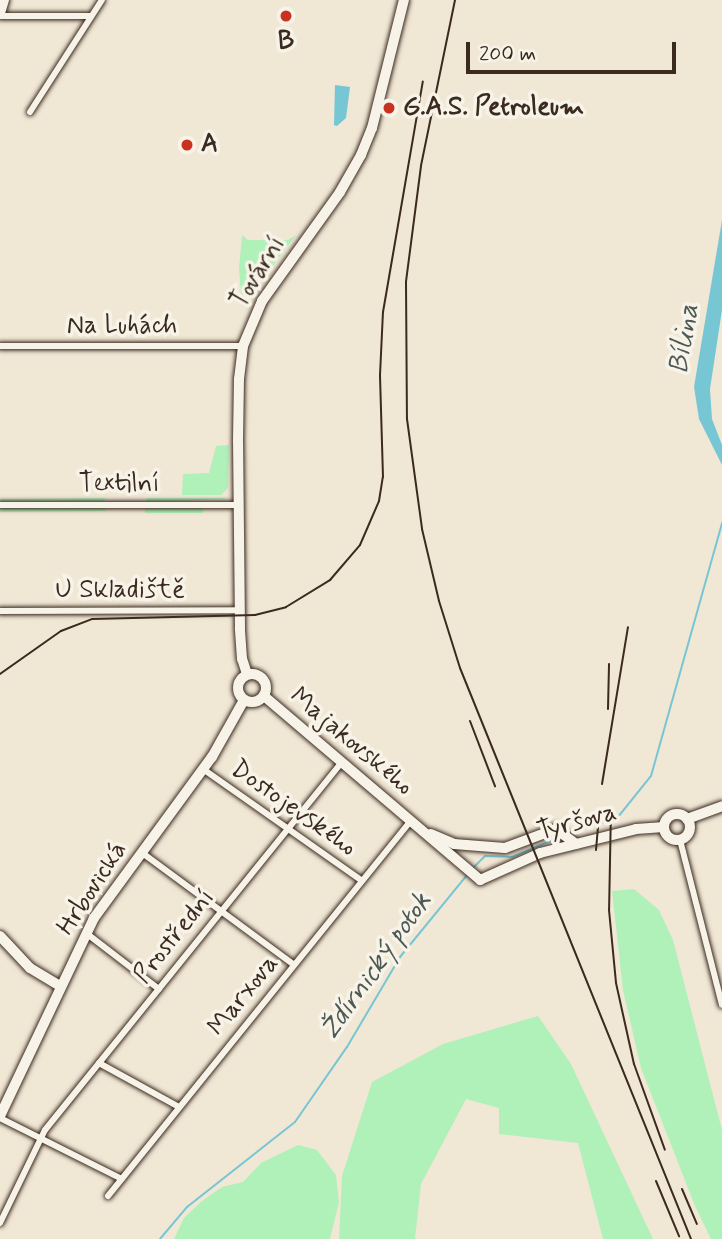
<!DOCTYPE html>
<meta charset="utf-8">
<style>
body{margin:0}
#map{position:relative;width:722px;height:1239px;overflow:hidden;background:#f0e7d5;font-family:Mynerve,sans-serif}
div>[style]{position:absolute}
.green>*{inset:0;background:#b0f1b9;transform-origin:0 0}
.water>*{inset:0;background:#77c6d4}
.stream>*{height:2px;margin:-1px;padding:0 1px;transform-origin:1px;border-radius:1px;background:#77c6d4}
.roads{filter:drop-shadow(0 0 2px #3b2a1e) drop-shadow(0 0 2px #3b2a1e)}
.street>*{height:6px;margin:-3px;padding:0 3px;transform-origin:3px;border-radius:3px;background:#f7f3e8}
.secondary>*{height:10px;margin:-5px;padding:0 5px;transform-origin:5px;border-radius:5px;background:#f7f3e8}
.secondary>.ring{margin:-5px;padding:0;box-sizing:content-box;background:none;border:10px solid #f7f3e8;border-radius:50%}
.rail>*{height:2px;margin:-1px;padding:0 1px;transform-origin:1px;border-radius:1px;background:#3b2a1e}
.dots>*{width:19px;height:19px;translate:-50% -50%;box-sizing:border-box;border:4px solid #f7f3e8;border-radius:50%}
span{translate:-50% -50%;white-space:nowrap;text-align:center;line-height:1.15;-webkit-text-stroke:7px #f7f3e8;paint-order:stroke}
.poi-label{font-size:26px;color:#3b2a1e;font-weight:700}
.left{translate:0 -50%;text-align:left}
.street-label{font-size:26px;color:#3b2a1e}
.water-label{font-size:28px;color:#4d5955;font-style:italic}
.scale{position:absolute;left:466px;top:42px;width:210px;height:32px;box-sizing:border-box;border:4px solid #3b2a1e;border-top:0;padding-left:9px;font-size:21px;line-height:24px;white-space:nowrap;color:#3b2a1e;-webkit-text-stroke:5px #f7f3e8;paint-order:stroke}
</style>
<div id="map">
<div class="green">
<i style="clip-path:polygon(242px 235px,248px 240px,288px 240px,296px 235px,242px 306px,239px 269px)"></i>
<i style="clip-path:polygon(229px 445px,228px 488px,221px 495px,182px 495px,183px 474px,209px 473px,216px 446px)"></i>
<i style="clip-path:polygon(106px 498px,103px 501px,0 501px,0 499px)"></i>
<i style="clip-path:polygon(146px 498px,225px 498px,225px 499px,147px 502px)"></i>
<i style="clip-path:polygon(0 508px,103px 508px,107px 511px,0 512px)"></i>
<i style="left:145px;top:508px;width:58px;height:5px"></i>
<i style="clip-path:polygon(634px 889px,659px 910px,673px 940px,722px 1130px,722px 1239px,711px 1239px,695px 1206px,641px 1068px,623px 990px,612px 891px)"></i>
<i style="clip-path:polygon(538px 1016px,571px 1064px,653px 1239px,603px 1239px,578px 1143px,499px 1134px,499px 1108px,466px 1099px,421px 1184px,415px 1239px,339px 1239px,342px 1176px,372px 1082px,443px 1044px)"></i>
<i style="clip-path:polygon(298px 1145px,317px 1150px,336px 1175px,339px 1202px,330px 1239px,174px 1239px,184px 1218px,202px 1201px,222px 1187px,243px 1182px,261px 1163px)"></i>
</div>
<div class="water">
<i style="clip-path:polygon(335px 85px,350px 87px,346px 118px,337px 126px,334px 125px)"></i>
<i style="clip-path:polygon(722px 220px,722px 310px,710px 389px,712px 419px,722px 445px,722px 465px,699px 419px,694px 387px)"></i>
</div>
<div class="stream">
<i style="left:569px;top:834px;width:52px;rotate:-19.1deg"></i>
<i style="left:618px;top:817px;width:53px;rotate:-51.2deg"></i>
<i style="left:651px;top:776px;width:263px;rotate:-74.3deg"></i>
<i style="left:473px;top:868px;width:17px;rotate:-45deg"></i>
<i style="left:485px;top:856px;width:27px;rotate:2deg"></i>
<i style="left:512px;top:857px;width:52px;rotate:-22.6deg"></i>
<i style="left:160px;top:1239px;width:42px;rotate:-49.8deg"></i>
<i style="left:187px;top:1207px;width:137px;rotate:-38.2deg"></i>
<i style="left:295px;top:1122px;width:91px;rotate:-55.3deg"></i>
<i style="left:347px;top:1047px;width:104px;rotate:-59.5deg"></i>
<i style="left:400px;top:957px;width:106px;rotate:-50.7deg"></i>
</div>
<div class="roads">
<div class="street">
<i style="left:0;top:16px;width:91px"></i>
<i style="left:30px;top:112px;width:133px;rotate:-57.3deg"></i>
<i style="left:0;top:346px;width:243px"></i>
<i style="left:0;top:505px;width:239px"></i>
<i style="left:0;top:611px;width:239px;rotate:-0.2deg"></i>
<i style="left:203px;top:769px;width:193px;rotate:35.1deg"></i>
<i style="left:680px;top:840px;width:170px;rotate:75.7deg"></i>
<i style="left:141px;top:852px;width:190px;rotate:36.4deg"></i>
<i style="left:86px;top:933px;width:92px;rotate:37.5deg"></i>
<i style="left:99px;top:1063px;width:91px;rotate:28.8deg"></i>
<i style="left:0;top:1118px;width:136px;rotate:26.6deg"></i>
<i style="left:108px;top:1196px;width:483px;rotate:-51.1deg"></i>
<i style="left:0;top:1223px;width:103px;rotate:-64.2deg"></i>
<i style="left:45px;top:1130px;width:473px;rotate:-51.1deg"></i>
</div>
<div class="secondary">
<i style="left:0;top:13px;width:14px;rotate:-73deg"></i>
<i class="ring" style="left:238px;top:674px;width:18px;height:18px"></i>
<i style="left:247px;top:674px;width:16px;rotate:-108deg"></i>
<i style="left:242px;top:659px;width:31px;rotate:-94deg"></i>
<i style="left:240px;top:628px;width:187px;rotate:-90.6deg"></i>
<i style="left:238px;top:441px;width:62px;rotate:-89.1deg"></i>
<i style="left:239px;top:379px;width:33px;rotate:-83deg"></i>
<i style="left:243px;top:346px;width:49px;rotate:-67.1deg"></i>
<i style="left:262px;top:301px;width:134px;rotate:-54.4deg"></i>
<i style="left:340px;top:192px;width:43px;rotate:-60.4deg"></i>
<i style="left:361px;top:155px;width:29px;rotate:-68deg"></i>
<i style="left:372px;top:128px;width:132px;rotate:-76deg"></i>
<i style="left:264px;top:696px;width:284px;rotate:40.4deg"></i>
<i style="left:480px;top:880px;width:66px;rotate:-24.2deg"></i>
<i style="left:540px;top:853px;width:99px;rotate:-14deg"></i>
<i style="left:636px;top:829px;width:28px;rotate:-4deg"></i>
<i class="ring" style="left:664px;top:814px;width:16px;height:16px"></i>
<i style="left:687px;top:819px;width:37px;rotate:-20deg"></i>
<i style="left:431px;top:834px;width:25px;rotate:23deg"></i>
<i style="left:454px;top:844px;width:51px;rotate:4.5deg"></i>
<i style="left:505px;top:848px;width:54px;rotate:-20.4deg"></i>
<i style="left:556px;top:829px;width:25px;rotate:37deg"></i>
<i style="left:0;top:936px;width:44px;rotate:46.8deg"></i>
<i style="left:30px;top:968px;width:35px;rotate:31deg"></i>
<i style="left:0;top:1116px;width:219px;rotate:-64.6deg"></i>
<i style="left:94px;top:918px;width:200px;rotate:-53.8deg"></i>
<i style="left:212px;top:757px;width:65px;rotate:-60.7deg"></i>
</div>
</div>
<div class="rail">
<i style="left:455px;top:0;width:169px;rotate:101.6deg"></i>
<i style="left:421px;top:166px;width:117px;rotate:97.4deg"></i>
<i style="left:406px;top:282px;width:137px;rotate:89.6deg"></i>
<i style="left:407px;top:419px;width:111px;rotate:82.2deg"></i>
<i style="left:422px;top:529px;width:74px;rotate:76.7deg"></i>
<i style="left:439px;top:601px;width:70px;rotate:72.6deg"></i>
<i style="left:460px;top:668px;width:616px;rotate:67.97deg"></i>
<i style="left:0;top:674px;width:75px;rotate:-35.2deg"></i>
<i style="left:61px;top:631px;width:33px;rotate:-21deg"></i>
<i style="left:92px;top:619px;width:163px;rotate:-1.4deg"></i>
<i style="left:255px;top:615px;width:32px;rotate:-14deg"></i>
<i style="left:286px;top:607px;width:52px;rotate:-31.5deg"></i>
<i style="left:330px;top:580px;width:46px;rotate:-49.4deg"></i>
<i style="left:360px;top:545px;width:48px;rotate:-66.6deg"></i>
<i style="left:379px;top:501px;width:24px;rotate:-81deg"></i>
<i style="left:383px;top:477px;width:102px;rotate:-91.7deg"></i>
<i style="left:380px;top:375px;width:63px;rotate:-87.3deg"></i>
<i style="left:383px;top:312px;width:234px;rotate:-80.2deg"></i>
<i style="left:608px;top:709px;width:45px;rotate:-88.7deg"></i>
<i style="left:470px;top:721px;width:70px;rotate:69deg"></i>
<i style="left:602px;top:784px;width:159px;rotate:-80.6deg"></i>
<i style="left:611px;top:809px;width:101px;rotate:91.1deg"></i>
<i style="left:609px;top:910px;width:73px;rotate:84.5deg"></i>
<i style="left:616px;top:983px;width:83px;rotate:77.5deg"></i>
<i style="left:634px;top:1064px;width:91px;rotate:70.2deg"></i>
<i style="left:596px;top:850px;width:32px;rotate:-85deg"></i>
<i style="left:656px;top:1181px;width:60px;rotate:67.3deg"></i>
<i style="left:682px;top:1189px;width:38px;rotate:67deg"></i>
</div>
<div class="dots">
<i style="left:286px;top:16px;background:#c8321e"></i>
<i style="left:389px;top:108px;background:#c8321e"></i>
<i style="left:187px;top:145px;background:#c8321e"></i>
</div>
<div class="poi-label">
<span style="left:286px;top:43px">B</span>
<span class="left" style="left:403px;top:108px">G.A.S. Petroleum</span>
<span class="left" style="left:201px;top:145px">A</span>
</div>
<div class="street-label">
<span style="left:259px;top:273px;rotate:-58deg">Tovární</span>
<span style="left:122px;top:327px">Na Luhách</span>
<span style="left:119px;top:485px">Textilní</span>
<span style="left:120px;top:591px">U Skladiště</span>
<span style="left:351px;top:742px;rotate:40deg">Majakovského</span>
<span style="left:293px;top:809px;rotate:35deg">Dostojevského</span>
<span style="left:577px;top:823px;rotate:-15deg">Tyršova</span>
<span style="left:93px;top:889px;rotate:-57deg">Hrbovická</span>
<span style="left:175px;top:937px;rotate:-51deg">Prostřední</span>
<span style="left:244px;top:996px;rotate:-51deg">Marxova</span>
</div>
<div class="water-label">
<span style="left:685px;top:339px;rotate:-81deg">Bílina</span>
<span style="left:377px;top:966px;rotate:-55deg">Ždírnický potok</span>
</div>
<div class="scale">200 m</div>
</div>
